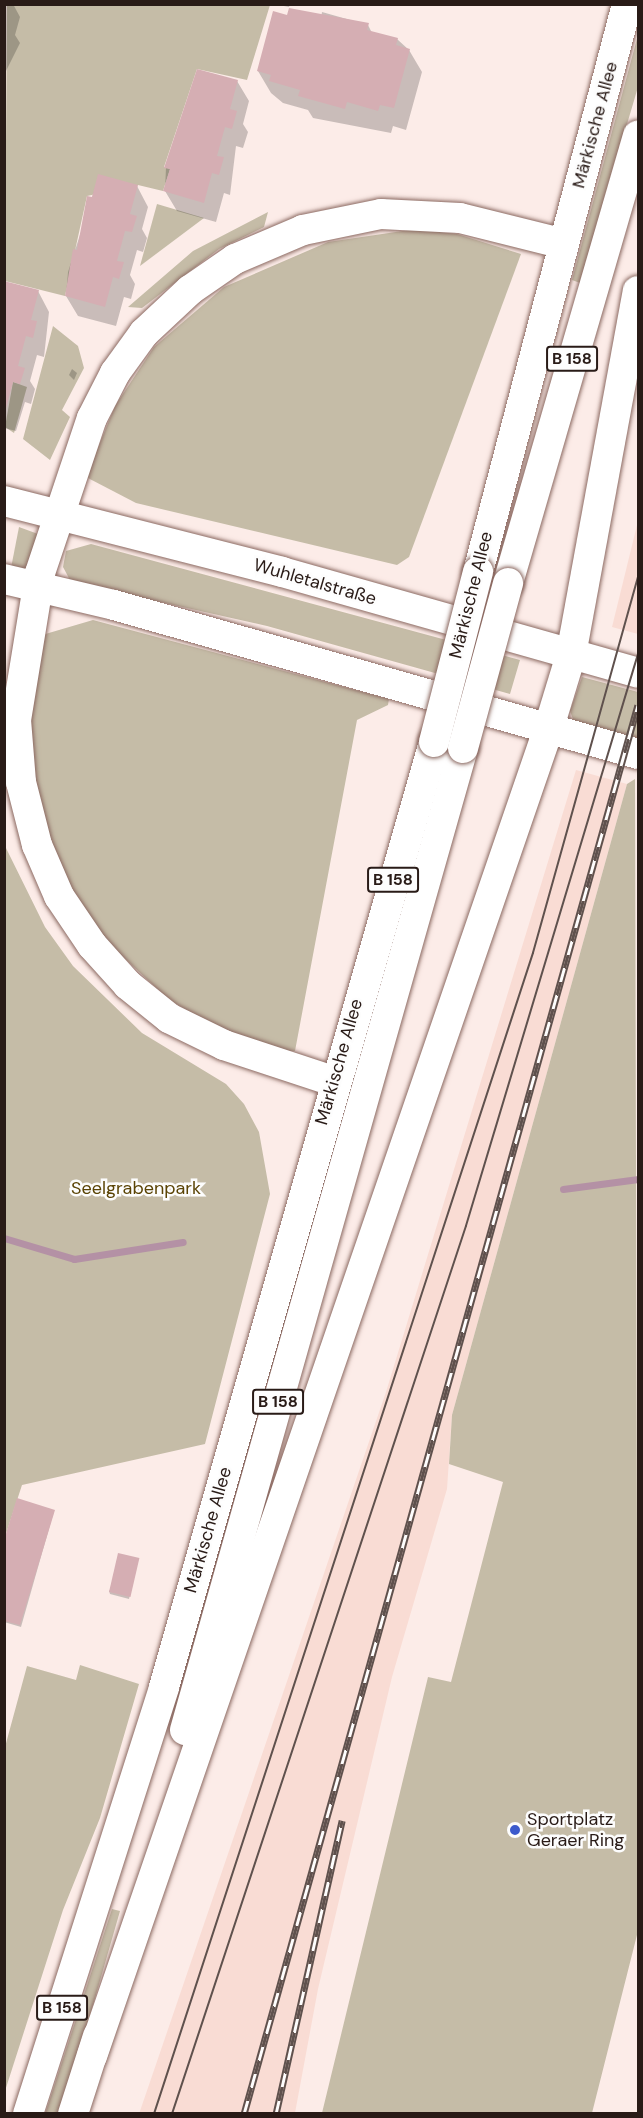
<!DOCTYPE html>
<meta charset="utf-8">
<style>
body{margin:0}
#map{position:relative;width:643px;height:2118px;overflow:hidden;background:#fcece8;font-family:"DM Sans",sans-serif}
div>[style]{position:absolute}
.built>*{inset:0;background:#f9dcd4}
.green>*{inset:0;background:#c5bca7}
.shadow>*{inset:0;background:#0003}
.stream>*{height:7px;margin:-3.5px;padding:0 3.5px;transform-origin:3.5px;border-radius:3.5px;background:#b491a5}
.building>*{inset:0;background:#d5aeb3;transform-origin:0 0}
.roads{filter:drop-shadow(0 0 2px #8b6961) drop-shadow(0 0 2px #8b6961)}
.major>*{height:30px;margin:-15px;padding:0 15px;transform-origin:15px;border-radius:15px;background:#fff}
.tram>*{height:1.5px;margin:-0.75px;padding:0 0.75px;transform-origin:0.75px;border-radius:0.75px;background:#5f514d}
.rail>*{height:7px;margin-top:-3.5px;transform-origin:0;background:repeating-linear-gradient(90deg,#fdfdfd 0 14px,#5f514d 0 28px);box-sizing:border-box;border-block:2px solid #5f514d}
.bridges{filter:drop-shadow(0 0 2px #8b6961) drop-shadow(0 0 2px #8b6961)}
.major-bridge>*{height:30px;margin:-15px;padding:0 15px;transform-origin:15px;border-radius:15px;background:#fff}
.dots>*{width:16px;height:16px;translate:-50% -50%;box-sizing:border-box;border:3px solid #fdfdfd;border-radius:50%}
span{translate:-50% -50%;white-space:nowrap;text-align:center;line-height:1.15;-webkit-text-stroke:5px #fdfdfd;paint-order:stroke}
.shield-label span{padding:2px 4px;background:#fdfdfd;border:2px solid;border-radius:4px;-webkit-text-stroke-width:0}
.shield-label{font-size:16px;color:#291b17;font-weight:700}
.street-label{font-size:18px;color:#291b17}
.park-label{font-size:18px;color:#5a4304}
.poi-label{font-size:18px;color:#291b17}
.left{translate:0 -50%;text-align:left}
.frame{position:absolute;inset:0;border:6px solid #291b17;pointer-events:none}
</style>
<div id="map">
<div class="built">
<i style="clip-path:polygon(638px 521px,638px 634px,612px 627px)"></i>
<i style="clip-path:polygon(576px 770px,627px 784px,452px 1415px,447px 1489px,392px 1677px,318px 1989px,295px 2113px,139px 2114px,386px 1392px)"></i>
</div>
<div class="green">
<i style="clip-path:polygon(7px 5px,270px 5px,247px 80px,197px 69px,164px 167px,170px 169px,163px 191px,138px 185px,87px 196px,65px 296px,5px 281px)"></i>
<i style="clip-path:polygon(638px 35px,638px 87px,580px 283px,572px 280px)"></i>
<i style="clip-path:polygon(157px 204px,204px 218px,140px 266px)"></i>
<i style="clip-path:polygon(268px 212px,264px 227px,219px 249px,142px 308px,128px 307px,193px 251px)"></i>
<i style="clip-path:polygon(416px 229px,457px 234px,521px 254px,409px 557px,397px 565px,136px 503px,86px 477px,115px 406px,154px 347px,224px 287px,328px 242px)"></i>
<i style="clip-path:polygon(53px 326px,78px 346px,84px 368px,62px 410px,70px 417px,50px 460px,23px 439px)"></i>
<i style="clip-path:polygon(13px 382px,27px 387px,14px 433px,5px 427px)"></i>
<i style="clip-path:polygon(19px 527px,38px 534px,29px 571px,11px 568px)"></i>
<i style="clip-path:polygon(91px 544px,520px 660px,510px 694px,267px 626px,71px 582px,63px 567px,66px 551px)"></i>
<i style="clip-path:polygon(93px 620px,389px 699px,388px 705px,357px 720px,295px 1051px,281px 1051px,210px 1024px,168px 999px,102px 937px,70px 887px,39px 811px,28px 717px,42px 635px)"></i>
<i style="clip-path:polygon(582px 677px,638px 692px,638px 740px,574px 722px,570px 711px)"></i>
<i style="clip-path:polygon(635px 779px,638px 1931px,592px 2113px,322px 2113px,428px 1677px,451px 1682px,503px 1482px,449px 1464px,452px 1415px,627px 784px)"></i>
<i style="clip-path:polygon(4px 844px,45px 927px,73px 966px,142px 1033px,226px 1084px,244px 1104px,259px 1132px,270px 1194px,205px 1444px,22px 1485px,4px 1540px)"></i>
<i style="clip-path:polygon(80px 1665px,139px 1684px,100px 1818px,63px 1910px,5px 2091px,5px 1747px,27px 1666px,76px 1680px)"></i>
<i style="clip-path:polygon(112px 1909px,120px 1911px,62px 2113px,45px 2114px)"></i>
</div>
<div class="shadow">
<i style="clip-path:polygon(4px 4px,13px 4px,20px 17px,15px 35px,20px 43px,4px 75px)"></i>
<i style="clip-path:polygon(273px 4px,290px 4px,289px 7px)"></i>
<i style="clip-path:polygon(322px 12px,368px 25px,372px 33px,397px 39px,409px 50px,422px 72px,406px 130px,393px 126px,391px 133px,313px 118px,308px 110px,283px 103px,271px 93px,258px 71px,288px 16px,321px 18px)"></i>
<i style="clip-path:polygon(237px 81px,249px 101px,243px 124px,248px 132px,243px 148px,236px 146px,230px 195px,224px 193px,216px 222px,177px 211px,165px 191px,166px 167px)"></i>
<i style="clip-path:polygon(99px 176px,137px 186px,148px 207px,142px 229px,147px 238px,143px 252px,137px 250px,130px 275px,135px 284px,131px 299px,124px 297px,116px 326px,78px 316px,66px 296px,68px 272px)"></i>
<i style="clip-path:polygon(4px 282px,38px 291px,49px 312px,44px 357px,37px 355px,30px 381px,35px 389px,31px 404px,25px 402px,16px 431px,4px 428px)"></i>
<i style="clip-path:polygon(72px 369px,77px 373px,74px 380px,69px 375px)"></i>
<i style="clip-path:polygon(54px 1511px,21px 1627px,4px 1622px,4px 1546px)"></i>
<i style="clip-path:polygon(138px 1560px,129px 1599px,110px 1594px,109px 1591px)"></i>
</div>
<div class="stream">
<i style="left:563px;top:1189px;width:76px;rotate:-7.6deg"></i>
<i style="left:4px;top:1238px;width:73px;rotate:16.7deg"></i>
<i style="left:74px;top:1259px;width:110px;rotate:-8.9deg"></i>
</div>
<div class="building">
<i style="clip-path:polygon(289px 8px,369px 23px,367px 30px,398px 38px,396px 45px,410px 49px,394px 108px,380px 105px,378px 111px,347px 102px,345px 109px,298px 96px,300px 90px,269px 81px,271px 75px,257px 71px,273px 11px,287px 15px)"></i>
<i style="clip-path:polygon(197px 69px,238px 80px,230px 109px,237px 111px,232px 129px,225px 127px,217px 156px,224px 157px,219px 175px,212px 173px,204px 203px,163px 191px,170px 169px,164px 168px)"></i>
<i style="clip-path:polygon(98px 174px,138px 185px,130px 214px,137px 216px,132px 232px,125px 231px,117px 261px,124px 262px,119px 279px,113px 277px,105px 307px,65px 296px,73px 249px,77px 250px,87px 196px,92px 197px)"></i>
<i style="clip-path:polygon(4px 281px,39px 290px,31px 320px,37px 321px,33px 338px,26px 336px,18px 366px,25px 368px,20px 384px,13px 382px,5px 412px)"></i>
<i style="clip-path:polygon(17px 1498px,55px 1510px,20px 1625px,4px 1621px,4px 1540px)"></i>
<i style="left:118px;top:1553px;width:22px;height:40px;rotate:13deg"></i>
</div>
<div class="roads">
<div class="major">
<i style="left:4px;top:501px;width:287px;rotate:14.3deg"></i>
<i style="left:282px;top:572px;width:370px;rotate:15.8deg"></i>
<i style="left:478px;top:572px;width:587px;rotate:-75.3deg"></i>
<i style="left:4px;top:579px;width:113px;rotate:13.3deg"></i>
<i style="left:114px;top:605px;width:545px;rotate:15.87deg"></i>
<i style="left:508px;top:583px;width:466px;rotate:-73.8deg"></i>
<i style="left:333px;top:1081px;width:115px;rotate:-161.7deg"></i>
<i style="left:224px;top:1045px;width:61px;rotate:-153.9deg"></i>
<i style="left:169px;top:1018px;width:53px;rotate:-141.2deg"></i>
<i style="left:128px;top:985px;width:54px;rotate:-132deg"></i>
<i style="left:92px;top:945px;width:59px;rotate:-124deg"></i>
<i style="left:59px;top:896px;width:56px;rotate:-113.3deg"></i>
<i style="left:37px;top:845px;width:65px;rotate:-104.3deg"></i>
<i style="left:21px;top:782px;width:62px;rotate:-94.6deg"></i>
<i style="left:16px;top:720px;width:149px;rotate:-80.7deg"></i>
<i style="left:40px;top:573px;width:163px;rotate:-71.5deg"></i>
<i style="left:92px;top:418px;width:51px;rotate:-62.9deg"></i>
<i style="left:115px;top:373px;width:49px;rotate:-54.1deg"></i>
<i style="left:144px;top:333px;width:63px;rotate:-43.1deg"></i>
<i style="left:190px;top:290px;width:55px;rotate:-34.6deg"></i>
<i style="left:235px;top:259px;width:74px;rotate:-23.1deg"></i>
<i style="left:303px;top:230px;width:80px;rotate:-11.6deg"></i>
<i style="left:381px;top:214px;width:79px;rotate:2.9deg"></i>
<i style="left:460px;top:218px;width:107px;rotate:14deg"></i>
<i style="left:185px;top:1730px;width:1021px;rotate:-74.19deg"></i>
<i style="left:92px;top:2056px;width:1405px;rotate:-71.02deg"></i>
<i style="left:549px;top:727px;width:75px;rotate:-73deg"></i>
<i style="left:571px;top:655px;width:370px;rotate:-79.6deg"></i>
<i style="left:28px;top:2114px;width:448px;rotate:-72.3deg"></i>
<i style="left:164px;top:1687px;width:983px;rotate:-74.05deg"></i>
<i style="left:73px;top:2114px;width:82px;rotate:-72.2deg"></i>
</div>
</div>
<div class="tram">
<i style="left:154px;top:2114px;width:1221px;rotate:-71.92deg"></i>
<i style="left:533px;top:953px;width:390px;rotate:-74.4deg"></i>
<i style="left:172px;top:2114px;width:935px;rotate:-71.68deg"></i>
<i style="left:466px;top:1226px;width:597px;rotate:-73.26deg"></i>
</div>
<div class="rail">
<i style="left:244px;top:2114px;width:1463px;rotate:-74.38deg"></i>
<i style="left:276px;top:2114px;width:301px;rotate:-77.3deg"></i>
</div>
<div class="bridges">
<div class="major-bridge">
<i style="left:434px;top:742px;width:176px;rotate:-75.5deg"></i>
<i style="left:463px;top:748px;width:171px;rotate:-74.7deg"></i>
</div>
</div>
<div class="dots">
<i style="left:515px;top:1830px;background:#3c5acc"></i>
</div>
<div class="shield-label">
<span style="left:572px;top:359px">B 158</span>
<span style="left:393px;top:880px">B 158</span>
<span style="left:278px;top:1402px">B 158</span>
<span style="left:62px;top:2008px">B 158</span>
</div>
<div class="street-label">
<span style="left:595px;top:125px;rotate:-75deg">Märkische Allee</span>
<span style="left:315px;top:582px;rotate:16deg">Wuhletalstraße</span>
<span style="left:471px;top:595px;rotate:-76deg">Märkische Allee</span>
<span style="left:339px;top:1062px;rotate:-74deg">Märkische Allee</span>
<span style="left:208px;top:1530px;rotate:-74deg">Märkische Allee</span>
</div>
<div class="park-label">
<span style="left:136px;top:1188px">Seelgrabenpark</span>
</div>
<div class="poi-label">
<span class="left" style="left:527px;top:1830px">Sportplatz<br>Geraer Ring</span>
</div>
<div class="frame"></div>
</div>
